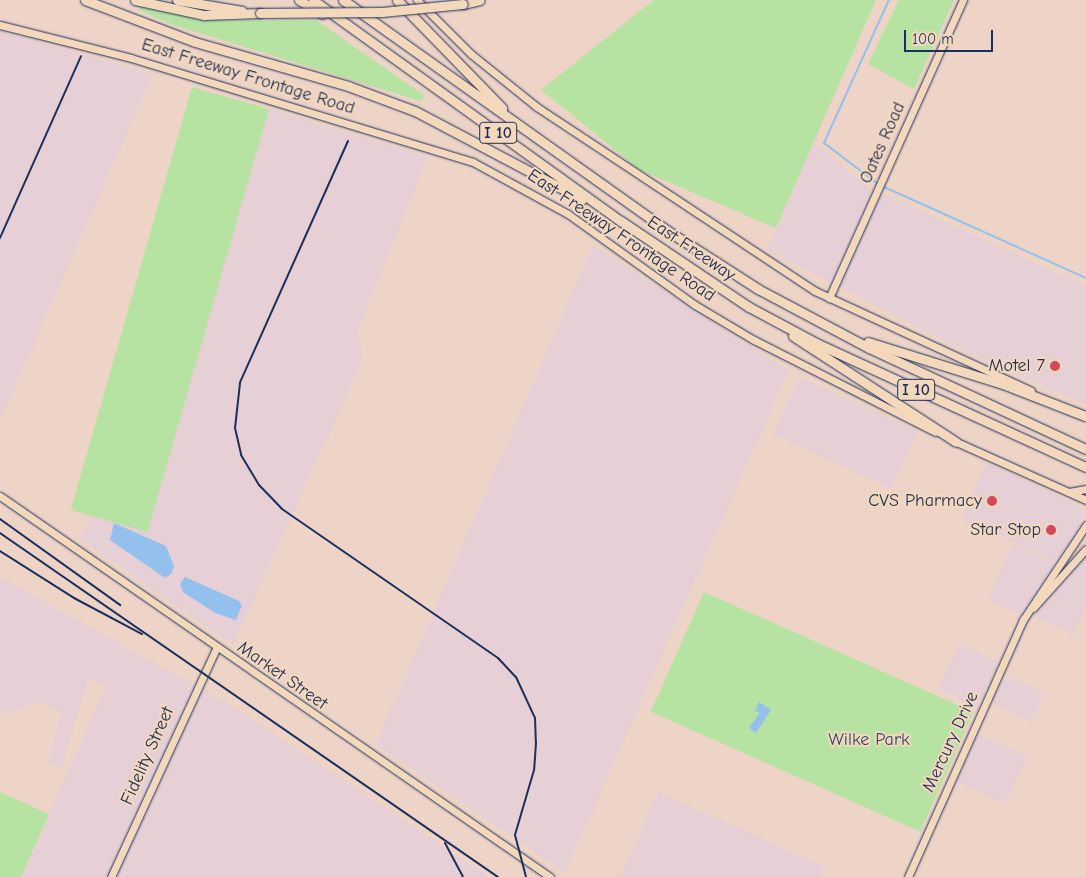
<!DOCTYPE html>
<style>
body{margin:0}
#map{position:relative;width:1086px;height:877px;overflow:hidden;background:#eed4c7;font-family:"Comic Neue",sans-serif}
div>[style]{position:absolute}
.built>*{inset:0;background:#e6d0d5;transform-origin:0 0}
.green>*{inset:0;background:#b6e3a1;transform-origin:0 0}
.water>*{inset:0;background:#93c0ed}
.stream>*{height:2px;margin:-1px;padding:0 1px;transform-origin:1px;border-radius:1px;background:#93c0ed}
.roads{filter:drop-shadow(0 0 1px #1b2f5e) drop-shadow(0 0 1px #1b2f5e)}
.secondary>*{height:7px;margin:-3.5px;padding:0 3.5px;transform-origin:3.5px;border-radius:3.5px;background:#f4d8bb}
.highway>*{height:9px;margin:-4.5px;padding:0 4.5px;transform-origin:4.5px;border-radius:4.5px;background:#f4d8bb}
.rail>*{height:2px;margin:-1px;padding:0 1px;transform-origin:1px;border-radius:1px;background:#1b2f5e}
.bridges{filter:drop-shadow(0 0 1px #1b2f5e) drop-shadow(0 0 1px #1b2f5e)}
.highway-bridge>*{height:9px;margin:-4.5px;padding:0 4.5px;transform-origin:4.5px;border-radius:4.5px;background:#f4d8bb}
.dots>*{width:14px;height:14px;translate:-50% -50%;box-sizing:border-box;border:2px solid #f4d8bb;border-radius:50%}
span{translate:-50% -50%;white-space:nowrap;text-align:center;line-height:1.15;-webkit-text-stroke:4px #f4d8bb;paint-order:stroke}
.shield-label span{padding:1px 4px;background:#f4d8bb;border:1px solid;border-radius:4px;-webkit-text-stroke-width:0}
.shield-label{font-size:16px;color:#1b2f5e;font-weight:700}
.street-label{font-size:18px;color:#1b2f5e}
.poi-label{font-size:18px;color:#1b2f5e}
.right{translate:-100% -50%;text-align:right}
.park-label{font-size:18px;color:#324a68}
.scale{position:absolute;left:904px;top:30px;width:89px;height:22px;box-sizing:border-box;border:2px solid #1b2f5e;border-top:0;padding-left:6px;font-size:15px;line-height:18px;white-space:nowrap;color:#1b2f5e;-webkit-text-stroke:4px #f4d8bb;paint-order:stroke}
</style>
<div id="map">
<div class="built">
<i style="clip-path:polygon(0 31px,153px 74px,0 421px)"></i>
<i style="clip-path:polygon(269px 109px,428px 157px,358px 330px,363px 360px,233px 645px,80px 539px)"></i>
<i style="clip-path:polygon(813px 143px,872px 189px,1086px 286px,1086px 405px,960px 349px,767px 250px)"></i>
<i style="clip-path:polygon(593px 245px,789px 371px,565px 873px,376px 744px)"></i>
<i style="left:800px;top:377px;width:130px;height:63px;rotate:25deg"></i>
<i style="clip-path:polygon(987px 462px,1081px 507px,1084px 516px,1060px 563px,961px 519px)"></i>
<i style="clip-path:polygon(1012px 544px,1059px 565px,1022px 615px,988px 600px)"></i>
<i style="clip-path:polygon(1086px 553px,1086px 606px,1073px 635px,1034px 617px)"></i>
<i style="clip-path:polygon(0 577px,232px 706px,489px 877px,21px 877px,106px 686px,89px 679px,61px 769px,48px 761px,61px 712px,39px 702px,9px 713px,0 709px)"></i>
<i style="left:960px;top:644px;width:43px;height:50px;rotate:26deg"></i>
<i style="left:1006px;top:675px;width:43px;height:32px;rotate:25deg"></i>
<i style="left:979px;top:734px;width:53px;height:52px;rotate:25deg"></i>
<i style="clip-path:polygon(658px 792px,825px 867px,820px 877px,620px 877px)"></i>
</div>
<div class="green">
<i style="clip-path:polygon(654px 0,876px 0,776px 228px,640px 170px,541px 90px)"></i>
<i style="clip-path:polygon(899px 0,954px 0,914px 89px,868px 64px)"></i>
<i style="clip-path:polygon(140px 7px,213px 20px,316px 20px,425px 96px,420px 101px,170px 24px,138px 10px)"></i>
<i style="left:192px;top:87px;width:80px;height:440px;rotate:16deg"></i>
<i style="left:704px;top:592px;width:295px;height:131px;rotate:24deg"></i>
<i style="clip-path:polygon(0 792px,49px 814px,21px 877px,0 877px)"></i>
</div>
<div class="water">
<i style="clip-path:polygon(114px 523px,166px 546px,174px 566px,171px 574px,165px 578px,110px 540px)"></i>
<i style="clip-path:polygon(185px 577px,239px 601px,242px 605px,236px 620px,215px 613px,183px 592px,180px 584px)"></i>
<i style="clip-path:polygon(759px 702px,771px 710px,756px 733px,749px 728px,760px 713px,755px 711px)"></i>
</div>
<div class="stream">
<i style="left:878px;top:184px;width:68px;rotate:-142.8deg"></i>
<i style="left:824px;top:143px;width:157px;rotate:-65.6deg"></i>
<i style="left:882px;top:186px;width:224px;rotate:24.3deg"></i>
</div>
<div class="roads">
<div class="secondary">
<i style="left:417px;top:0;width:76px;rotate:45deg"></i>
<i style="left:471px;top:54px;width:85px;rotate:38.8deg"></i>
<i style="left:537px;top:107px;width:333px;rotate:33.5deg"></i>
<i style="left:815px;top:291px;width:238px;rotate:24.8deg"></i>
<i style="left:0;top:25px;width:135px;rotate:14.1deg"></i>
<i style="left:131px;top:58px;width:357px;rotate:16.9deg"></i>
<i style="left:473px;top:162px;width:108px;rotate:28.7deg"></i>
<i style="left:568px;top:214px;width:156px;rotate:35.6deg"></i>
<i style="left:695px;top:305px;width:69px;rotate:30.7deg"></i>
<i style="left:754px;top:340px;width:203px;rotate:26.9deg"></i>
<i style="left:829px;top:298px;width:327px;rotate:-65.8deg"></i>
<i style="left:952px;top:440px;width:147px;rotate:24.1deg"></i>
<i style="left:1069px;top:492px;width:17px;rotate:-10deg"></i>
<i style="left:0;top:496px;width:669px;rotate:34.71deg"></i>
<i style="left:1033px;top:608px;width:79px;rotate:-48.1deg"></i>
<i style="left:111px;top:877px;width:251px;rotate:-65.3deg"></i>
<i style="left:908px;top:877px;width:282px;rotate:-65.9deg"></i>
<i style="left:1023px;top:620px;width:114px;rotate:-56.4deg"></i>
</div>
<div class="highway">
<i style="left:85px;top:0;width:118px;rotate:20.9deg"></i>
<i style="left:195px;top:42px;width:159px;rotate:16deg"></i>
<i style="left:348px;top:86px;width:72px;rotate:20.5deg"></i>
<i style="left:415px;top:111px;width:189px;rotate:27.8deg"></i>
<i style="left:135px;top:0;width:71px;rotate:12.3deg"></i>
<i style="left:204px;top:15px;width:56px;rotate:-2deg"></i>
<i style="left:177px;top:0;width:66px;rotate:9.6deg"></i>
<i style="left:299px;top:0;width:27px;rotate:31deg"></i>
<i style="left:313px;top:0;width:379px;rotate:35.7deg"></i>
<i style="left:621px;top:221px;width:154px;rotate:33.9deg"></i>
<i style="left:749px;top:307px;width:76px;rotate:28.2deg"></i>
<i style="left:816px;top:343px;width:297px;rotate:24.7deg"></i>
<i style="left:343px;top:0;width:399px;rotate:35.4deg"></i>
<i style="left:668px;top:231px;width:107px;rotate:32.8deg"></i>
<i style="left:758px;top:289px;width:126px;rotate:28deg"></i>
<i style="left:869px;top:348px;width:239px;rotate:25deg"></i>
<i style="left:397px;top:0;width:151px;rotate:45.8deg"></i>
<i style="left:463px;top:4px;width:17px;rotate:-13deg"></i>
<i style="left:793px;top:336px;width:194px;rotate:33deg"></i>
<i style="left:868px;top:342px;width:141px;rotate:17.3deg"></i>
<i style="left:1003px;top:384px;width:88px;rotate:21.3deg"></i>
</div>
</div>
<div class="rail">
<i style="left:348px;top:141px;width:265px;rotate:114.1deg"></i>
<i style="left:240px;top:383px;width:45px;rotate:96.3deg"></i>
<i style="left:235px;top:428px;width:28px;rotate:77deg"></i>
<i style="left:241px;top:455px;width:35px;rotate:59deg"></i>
<i style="left:259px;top:485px;width:33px;rotate:46deg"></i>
<i style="left:282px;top:509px;width:262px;rotate:34.6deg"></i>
<i style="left:498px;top:658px;width:26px;rotate:47deg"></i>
<i style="left:516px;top:677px;width:45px;rotate:65.1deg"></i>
<i style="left:535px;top:718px;width:25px;rotate:88deg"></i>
<i style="left:536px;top:743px;width:27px;rotate:94deg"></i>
<i style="left:534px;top:770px;width:68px;rotate:106.3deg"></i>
<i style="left:515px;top:835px;width:43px;rotate:75.3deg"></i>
<i style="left:0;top:238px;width:199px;rotate:-66deg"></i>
<i style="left:0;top:519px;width:148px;rotate:35.6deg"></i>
<i style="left:0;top:533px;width:605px;rotate:34.64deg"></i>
<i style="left:0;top:551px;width:88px;rotate:32.4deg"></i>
<i style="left:74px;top:598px;width:77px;rotate:27.9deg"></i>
<i style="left:445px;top:843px;width:38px;rotate:62deg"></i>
</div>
<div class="bridges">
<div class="highway-bridge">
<i style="left:260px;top:13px;width:122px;rotate:-0.5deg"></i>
<i style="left:382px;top:12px;width:81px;rotate:-5.6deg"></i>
</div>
</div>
<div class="dots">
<i style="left:1055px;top:366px;background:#d1495b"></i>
<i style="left:992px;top:501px;background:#d1495b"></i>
<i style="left:1051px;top:530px;background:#d1495b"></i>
</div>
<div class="shield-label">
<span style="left:498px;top:133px">I 10</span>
<span style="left:916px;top:390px">I 10</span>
</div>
<div class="street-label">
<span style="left:248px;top:77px;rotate:17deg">East Freeway Frontage Road</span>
<span style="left:883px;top:143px;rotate:-66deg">Oates Road</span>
<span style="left:621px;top:236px;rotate:34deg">East Freeway Frontage Road</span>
<span style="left:691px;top:249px;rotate:34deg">East Freeway</span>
<span style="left:282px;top:676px;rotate:35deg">Market Street</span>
<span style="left:951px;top:742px;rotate:-65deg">Mercury Drive</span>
<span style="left:148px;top:756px;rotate:-66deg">Fidelity Street</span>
</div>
<div class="poi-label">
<span class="right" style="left:1045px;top:366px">Motel 7</span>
<span class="right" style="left:982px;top:501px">CVS Pharmacy</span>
<span class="right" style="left:1041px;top:530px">Star Stop</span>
</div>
<div class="park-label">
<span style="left:869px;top:740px">Wilke Park</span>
</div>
<div class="scale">100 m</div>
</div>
